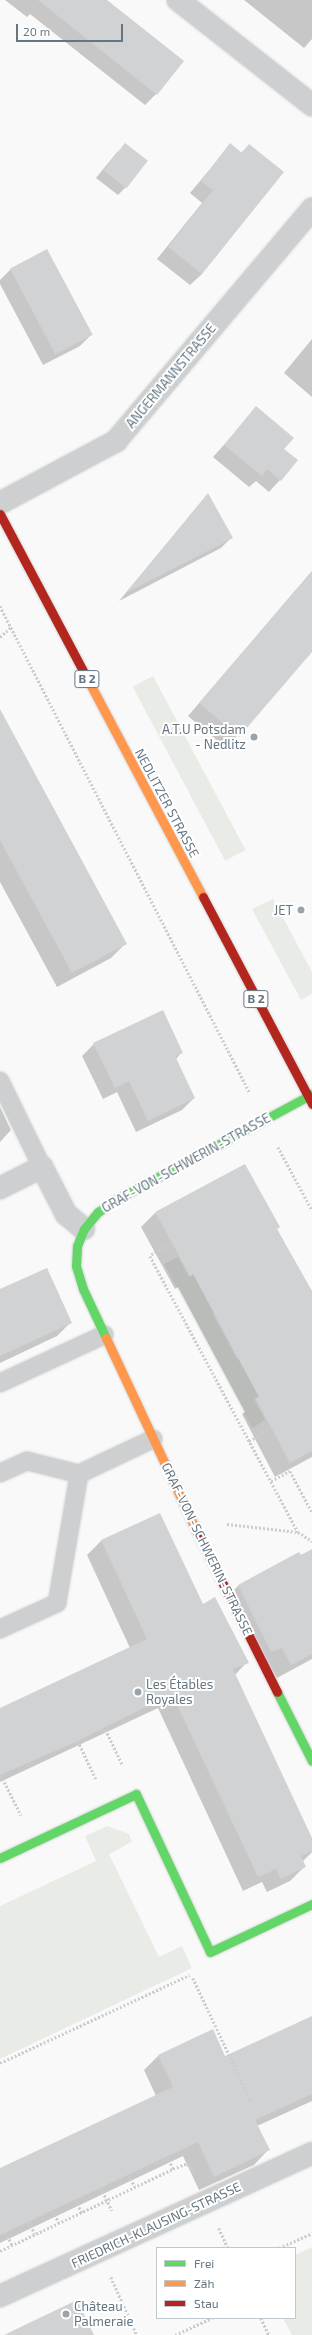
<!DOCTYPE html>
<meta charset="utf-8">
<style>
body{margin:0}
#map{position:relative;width:312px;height:2335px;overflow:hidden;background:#f9f9f9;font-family:"Exo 2",sans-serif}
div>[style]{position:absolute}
.green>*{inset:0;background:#e8ebe6;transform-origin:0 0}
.shadow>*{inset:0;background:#0003}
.building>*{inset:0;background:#d0d2d3;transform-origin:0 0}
.path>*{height:2.5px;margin-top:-1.25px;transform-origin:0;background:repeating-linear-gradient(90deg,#cbcccd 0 2px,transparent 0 4px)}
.roads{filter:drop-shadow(0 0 1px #d5d6d7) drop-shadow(0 0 1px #d5d6d7)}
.lane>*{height:18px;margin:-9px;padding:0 9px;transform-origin:9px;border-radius:9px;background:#cecfd0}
.street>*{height:22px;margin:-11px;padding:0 11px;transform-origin:11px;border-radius:11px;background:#cecfd0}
.fast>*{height:9px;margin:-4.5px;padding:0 4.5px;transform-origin:4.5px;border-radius:4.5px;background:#63d668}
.slow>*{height:9px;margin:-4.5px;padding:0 4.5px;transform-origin:4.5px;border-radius:4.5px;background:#ff974d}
.jam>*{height:9px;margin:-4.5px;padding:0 4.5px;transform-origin:4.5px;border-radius:4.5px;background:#b3261e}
.dots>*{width:11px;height:11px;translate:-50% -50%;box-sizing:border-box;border:2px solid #fff;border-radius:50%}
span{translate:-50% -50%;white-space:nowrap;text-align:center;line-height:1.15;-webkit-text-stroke:4px #fff;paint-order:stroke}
.shield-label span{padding:1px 3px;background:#fff;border:1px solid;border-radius:3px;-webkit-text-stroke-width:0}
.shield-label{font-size:12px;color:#657683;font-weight:700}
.street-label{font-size:13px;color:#657683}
.poi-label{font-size:13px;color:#657683}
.right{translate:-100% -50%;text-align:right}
.left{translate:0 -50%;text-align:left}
.legend{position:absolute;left:156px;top:2247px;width:140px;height:72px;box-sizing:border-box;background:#fff;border:1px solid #c1c8cd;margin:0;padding:5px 7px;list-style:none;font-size:12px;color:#657683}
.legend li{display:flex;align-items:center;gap:8px;height:20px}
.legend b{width:20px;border:1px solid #c1c8cd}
.scale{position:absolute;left:16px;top:24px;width:107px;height:18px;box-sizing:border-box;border:2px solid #657683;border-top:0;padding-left:5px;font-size:12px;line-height:14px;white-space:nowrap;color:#657683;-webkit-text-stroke:3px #fff;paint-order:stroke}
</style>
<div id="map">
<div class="green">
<i style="left:153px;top:676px;width:197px;height:23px;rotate:62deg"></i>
<i style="clip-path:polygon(273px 899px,312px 972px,312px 994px,301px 1000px,252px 909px)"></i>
<i style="clip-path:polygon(178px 1257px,189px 1277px,207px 1267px,236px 1301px,213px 1314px,237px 1359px,261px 1347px,272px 1390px,254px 1399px,265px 1420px,252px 1428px,164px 1264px)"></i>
<i style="clip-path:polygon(107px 1826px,129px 1834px,132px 1842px,109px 1854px,159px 1957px,182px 1946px,192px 1968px,0 2059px,0 1906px,96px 1861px,85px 1836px)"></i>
<i style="clip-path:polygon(312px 2247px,312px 2335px,292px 2335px,283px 2318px,295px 2318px,295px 2255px)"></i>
</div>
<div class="shadow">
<i style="clip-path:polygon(5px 0,104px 0,156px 94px,145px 105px,30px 14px,27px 17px)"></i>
<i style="clip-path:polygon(244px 0,312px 0,312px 39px,304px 48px)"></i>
<i style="clip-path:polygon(230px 145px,241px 153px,249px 145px,202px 274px,190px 285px,157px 259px,202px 203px,190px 193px)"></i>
<i style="clip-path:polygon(118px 151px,125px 188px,118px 195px,96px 178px)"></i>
<i style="clip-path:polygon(47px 250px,92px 334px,80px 346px,43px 365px,0 284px,0 280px,10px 270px)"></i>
<i style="clip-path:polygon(312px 339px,312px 397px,284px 373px)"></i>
<i style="clip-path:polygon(257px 408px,283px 449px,280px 480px,269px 492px,256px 481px,249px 487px,213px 457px)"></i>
<i style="clip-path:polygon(208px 494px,231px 538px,221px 548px,119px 601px)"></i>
<i style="clip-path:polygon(312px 571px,312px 650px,226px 748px,188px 716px)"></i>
<i style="clip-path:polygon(0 711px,125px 944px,111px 958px,57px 987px,0 882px)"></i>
<i style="clip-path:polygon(94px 1044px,182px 1052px,176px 1059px,194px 1098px,182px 1110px,136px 1132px,117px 1092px,103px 1099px,82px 1056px)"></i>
<i style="clip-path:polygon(0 1107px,11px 1130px,0 1142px)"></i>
<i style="clip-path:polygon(155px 1213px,276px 1229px,312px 1292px,312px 1457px,275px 1477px,242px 1414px,245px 1412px,178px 1287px,175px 1289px,141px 1227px)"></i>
<i style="clip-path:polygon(0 1291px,71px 1322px,57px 1336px,0 1363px)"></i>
<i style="clip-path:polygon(159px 1514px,202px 1605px,247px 1662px,235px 1675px,312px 1840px,312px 1852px,302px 1862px,304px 1867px,290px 1881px,267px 1892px,262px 1882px,243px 1891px,158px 1708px,0 1782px,0 1709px,130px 1648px,87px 1555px,101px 1541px)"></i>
<i style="clip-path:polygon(312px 1550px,312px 1659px,277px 1678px,225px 1599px,238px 1586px,298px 1554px,300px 1556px)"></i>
<i style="clip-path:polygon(312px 2017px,312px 2101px,257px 2126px,268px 2150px,254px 2165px,199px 2190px,183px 2156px,0 2243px,0 2170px,156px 2096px,144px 2070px,158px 2056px,212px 2031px,225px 2058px)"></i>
</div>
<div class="building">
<i style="clip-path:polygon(38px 0,107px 0,184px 61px,157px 95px)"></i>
<i style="left:125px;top:143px;width:29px;height:35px;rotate:38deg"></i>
<i style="clip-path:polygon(230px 143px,242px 153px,249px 144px,284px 172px,202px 274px,168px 247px,213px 190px,201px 181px)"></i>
<i style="left:47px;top:249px;width:97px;height:42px;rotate:62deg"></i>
<i style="clip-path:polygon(256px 406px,294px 438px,284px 449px,298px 460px,281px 481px,267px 469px,262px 476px,224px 445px)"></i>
<i style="clip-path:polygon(208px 493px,233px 538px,126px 593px)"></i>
<i style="clip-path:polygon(312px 571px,312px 652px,239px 737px,199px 703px)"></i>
<i style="clip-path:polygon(0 709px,127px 944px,72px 973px,0 840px)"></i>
<i style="clip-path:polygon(163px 1010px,183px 1053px,175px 1056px,195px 1098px,148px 1121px,129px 1081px,115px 1088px,93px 1043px)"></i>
<i style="clip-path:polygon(245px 1164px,280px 1227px,277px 1229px,312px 1291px,312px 1451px,290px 1463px,256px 1399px,259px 1397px,193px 1274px,190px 1276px,155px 1212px)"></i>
<i style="clip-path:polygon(47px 1268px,72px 1323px,0 1356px,0 1289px)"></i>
<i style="clip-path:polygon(160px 1513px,203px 1604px,215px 1597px,249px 1663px,233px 1669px,312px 1838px,312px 1851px,301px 1856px,306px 1867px,281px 1879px,276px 1869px,258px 1877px,172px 1694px,78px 1741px,0 1775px,0 1708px,147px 1639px,101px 1540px)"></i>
<i style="clip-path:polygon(312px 1549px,312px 1654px,291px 1665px,282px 1648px,271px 1652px,238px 1585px,299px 1552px,301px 1555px)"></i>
<i style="clip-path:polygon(312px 2016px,312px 2094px,255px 2120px,270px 2150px,214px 2177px,198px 2142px,0 2235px,0 2168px,173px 2087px,158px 2055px,213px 2029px,225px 2056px)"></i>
<i style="clip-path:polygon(77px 2300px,94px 2335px,4px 2335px)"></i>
</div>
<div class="path">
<i style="left:0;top:606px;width:547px;rotate:62.83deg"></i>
<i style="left:0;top:637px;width:15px;rotate:-42deg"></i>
<i style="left:278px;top:1147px;width:72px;rotate:61.6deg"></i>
<i style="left:167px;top:1246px;width:20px;rotate:150deg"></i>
<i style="left:150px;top:1256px;width:313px;rotate:61.8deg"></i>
<i style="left:249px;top:1441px;width:21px;rotate:-29deg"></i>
<i style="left:271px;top:1481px;width:21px;rotate:-28deg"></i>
<i style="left:290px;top:1471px;width:47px;rotate:61.8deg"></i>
<i style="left:227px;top:1524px;width:71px;rotate:6.4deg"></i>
<i style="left:298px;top:1532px;width:17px;rotate:33deg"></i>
<i style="left:104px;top:1726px;width:44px;rotate:64.6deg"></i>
<i style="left:78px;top:1741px;width:42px;rotate:64.7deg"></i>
<i style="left:1px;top:1775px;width:45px;rotate:63.4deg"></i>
<i style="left:193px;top:1978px;width:136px;rotate:64.8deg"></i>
<i style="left:251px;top:2101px;width:4px;rotate:153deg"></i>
<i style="left:0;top:2063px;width:209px;rotate:-24.9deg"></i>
<i style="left:173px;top:2169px;width:16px;rotate:-22deg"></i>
<i style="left:188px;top:2163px;width:13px;rotate:61deg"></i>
<i style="left:129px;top:2175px;width:13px;rotate:63deg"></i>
<i style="left:101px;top:2188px;width:25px;rotate:64deg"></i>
<i style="left:76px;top:2200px;width:14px;rotate:65deg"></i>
<i style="left:53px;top:2211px;width:13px;rotate:63deg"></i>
<i style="left:29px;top:2222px;width:13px;rotate:63deg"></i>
<i style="left:219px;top:2228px;width:22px;rotate:66deg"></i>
<i style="left:6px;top:2232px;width:14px;rotate:65deg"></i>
<i style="left:279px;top:2248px;width:36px;rotate:-24deg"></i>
<i style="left:0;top:2251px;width:191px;rotate:-25.4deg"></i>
<i style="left:173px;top:2169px;width:13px;rotate:-117deg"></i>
<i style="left:111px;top:2277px;width:64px;rotate:65.9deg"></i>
<i style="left:261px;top:2318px;width:19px;rotate:65deg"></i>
<i style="left:175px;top:2335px;width:41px;rotate:-24.7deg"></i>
</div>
<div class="roads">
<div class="lane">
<i style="left:0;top:1081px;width:96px;rotate:64deg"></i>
<i style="left:0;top:1383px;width:115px;rotate:-24.8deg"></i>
<i style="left:0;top:1473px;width:30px;rotate:-24deg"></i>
<i style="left:27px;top:1461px;width:54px;rotate:14deg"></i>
<i style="left:79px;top:1474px;width:82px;rotate:-25.3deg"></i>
<i style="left:0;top:1629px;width:63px;rotate:-24.5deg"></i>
<i style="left:57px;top:1603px;width:131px;rotate:-80.3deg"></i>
</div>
<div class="street">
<i style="left:178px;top:0;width:170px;rotate:38.1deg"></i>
<i style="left:0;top:503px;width:132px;rotate:-28.1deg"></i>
<i style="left:116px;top:441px;width:304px;rotate:-49.8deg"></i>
<i style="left:0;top:1188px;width:47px;rotate:-26.6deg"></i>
<i style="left:42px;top:1167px;width:53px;rotate:62.9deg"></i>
<i style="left:66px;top:1214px;width:23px;rotate:40deg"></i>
<i style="left:0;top:2296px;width:343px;rotate:-24.6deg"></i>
</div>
<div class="fast">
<i style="left:106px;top:1338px;width:54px;rotate:-115.1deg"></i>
<i style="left:83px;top:1289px;width:24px;rotate:-107deg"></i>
<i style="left:76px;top:1266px;width:20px;rotate:-87deg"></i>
<i style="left:77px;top:1246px;width:18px;rotate:-68deg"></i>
<i style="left:84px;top:1229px;width:22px;rotate:-51deg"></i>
<i style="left:98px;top:1212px;width:23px;rotate:-34deg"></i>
<i style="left:117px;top:1199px;width:221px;rotate:-28.3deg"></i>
<i style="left:277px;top:1692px;width:77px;rotate:63.1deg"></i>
<i style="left:0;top:1858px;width:150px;rotate:-25.2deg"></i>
<i style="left:136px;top:1794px;width:174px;rotate:64.9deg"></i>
<i style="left:210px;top:1952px;width:113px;rotate:-25.2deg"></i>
</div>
<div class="slow">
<i style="left:87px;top:678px;width:248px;rotate:62.1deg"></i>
<i style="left:106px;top:1338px;width:212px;rotate:64.9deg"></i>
</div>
<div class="jam">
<i style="left:0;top:514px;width:186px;rotate:62.1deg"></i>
<i style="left:203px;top:897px;width:234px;rotate:62.2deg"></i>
<i style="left:196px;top:1530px;width:181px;rotate:63.4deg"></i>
</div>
</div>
<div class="dots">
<i style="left:254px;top:737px;background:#99a4ac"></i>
<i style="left:301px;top:910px;background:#99a4ac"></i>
<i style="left:138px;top:1692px;background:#99a4ac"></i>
<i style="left:66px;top:2314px;background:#99a4ac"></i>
</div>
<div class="shield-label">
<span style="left:87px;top:679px">B 2</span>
<span style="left:256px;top:999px">B 2</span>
</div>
<div class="street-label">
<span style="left:171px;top:376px;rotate:-50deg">ANGERMANNSTRASSE</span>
<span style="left:167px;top:803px;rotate:62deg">NEDLITZER STRASSE</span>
<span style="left:186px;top:1163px;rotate:-29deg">GRAF-VON-SCHWERIN-STRASSE</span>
<span style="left:207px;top:1549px;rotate:64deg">GRAF-VON-SCHWERIN-STRASSE</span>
<span style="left:156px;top:2225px;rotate:-25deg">FRIEDRICH-KLAUSING-STRASSE</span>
</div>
<div class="poi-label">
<span class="right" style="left:246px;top:737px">A.T.U Potsdam<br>- Nedlitz</span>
<span class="right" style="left:293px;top:910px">JET</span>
<span class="left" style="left:146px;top:1692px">Les Étables<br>Royales</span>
<span class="left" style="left:74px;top:2314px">Château<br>Palmeraie</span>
</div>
<ul class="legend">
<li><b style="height:5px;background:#63d668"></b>Frei</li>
<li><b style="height:5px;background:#ff974d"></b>Zäh</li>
<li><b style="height:5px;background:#b3261e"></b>Stau</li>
</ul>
<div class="scale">20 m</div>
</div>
